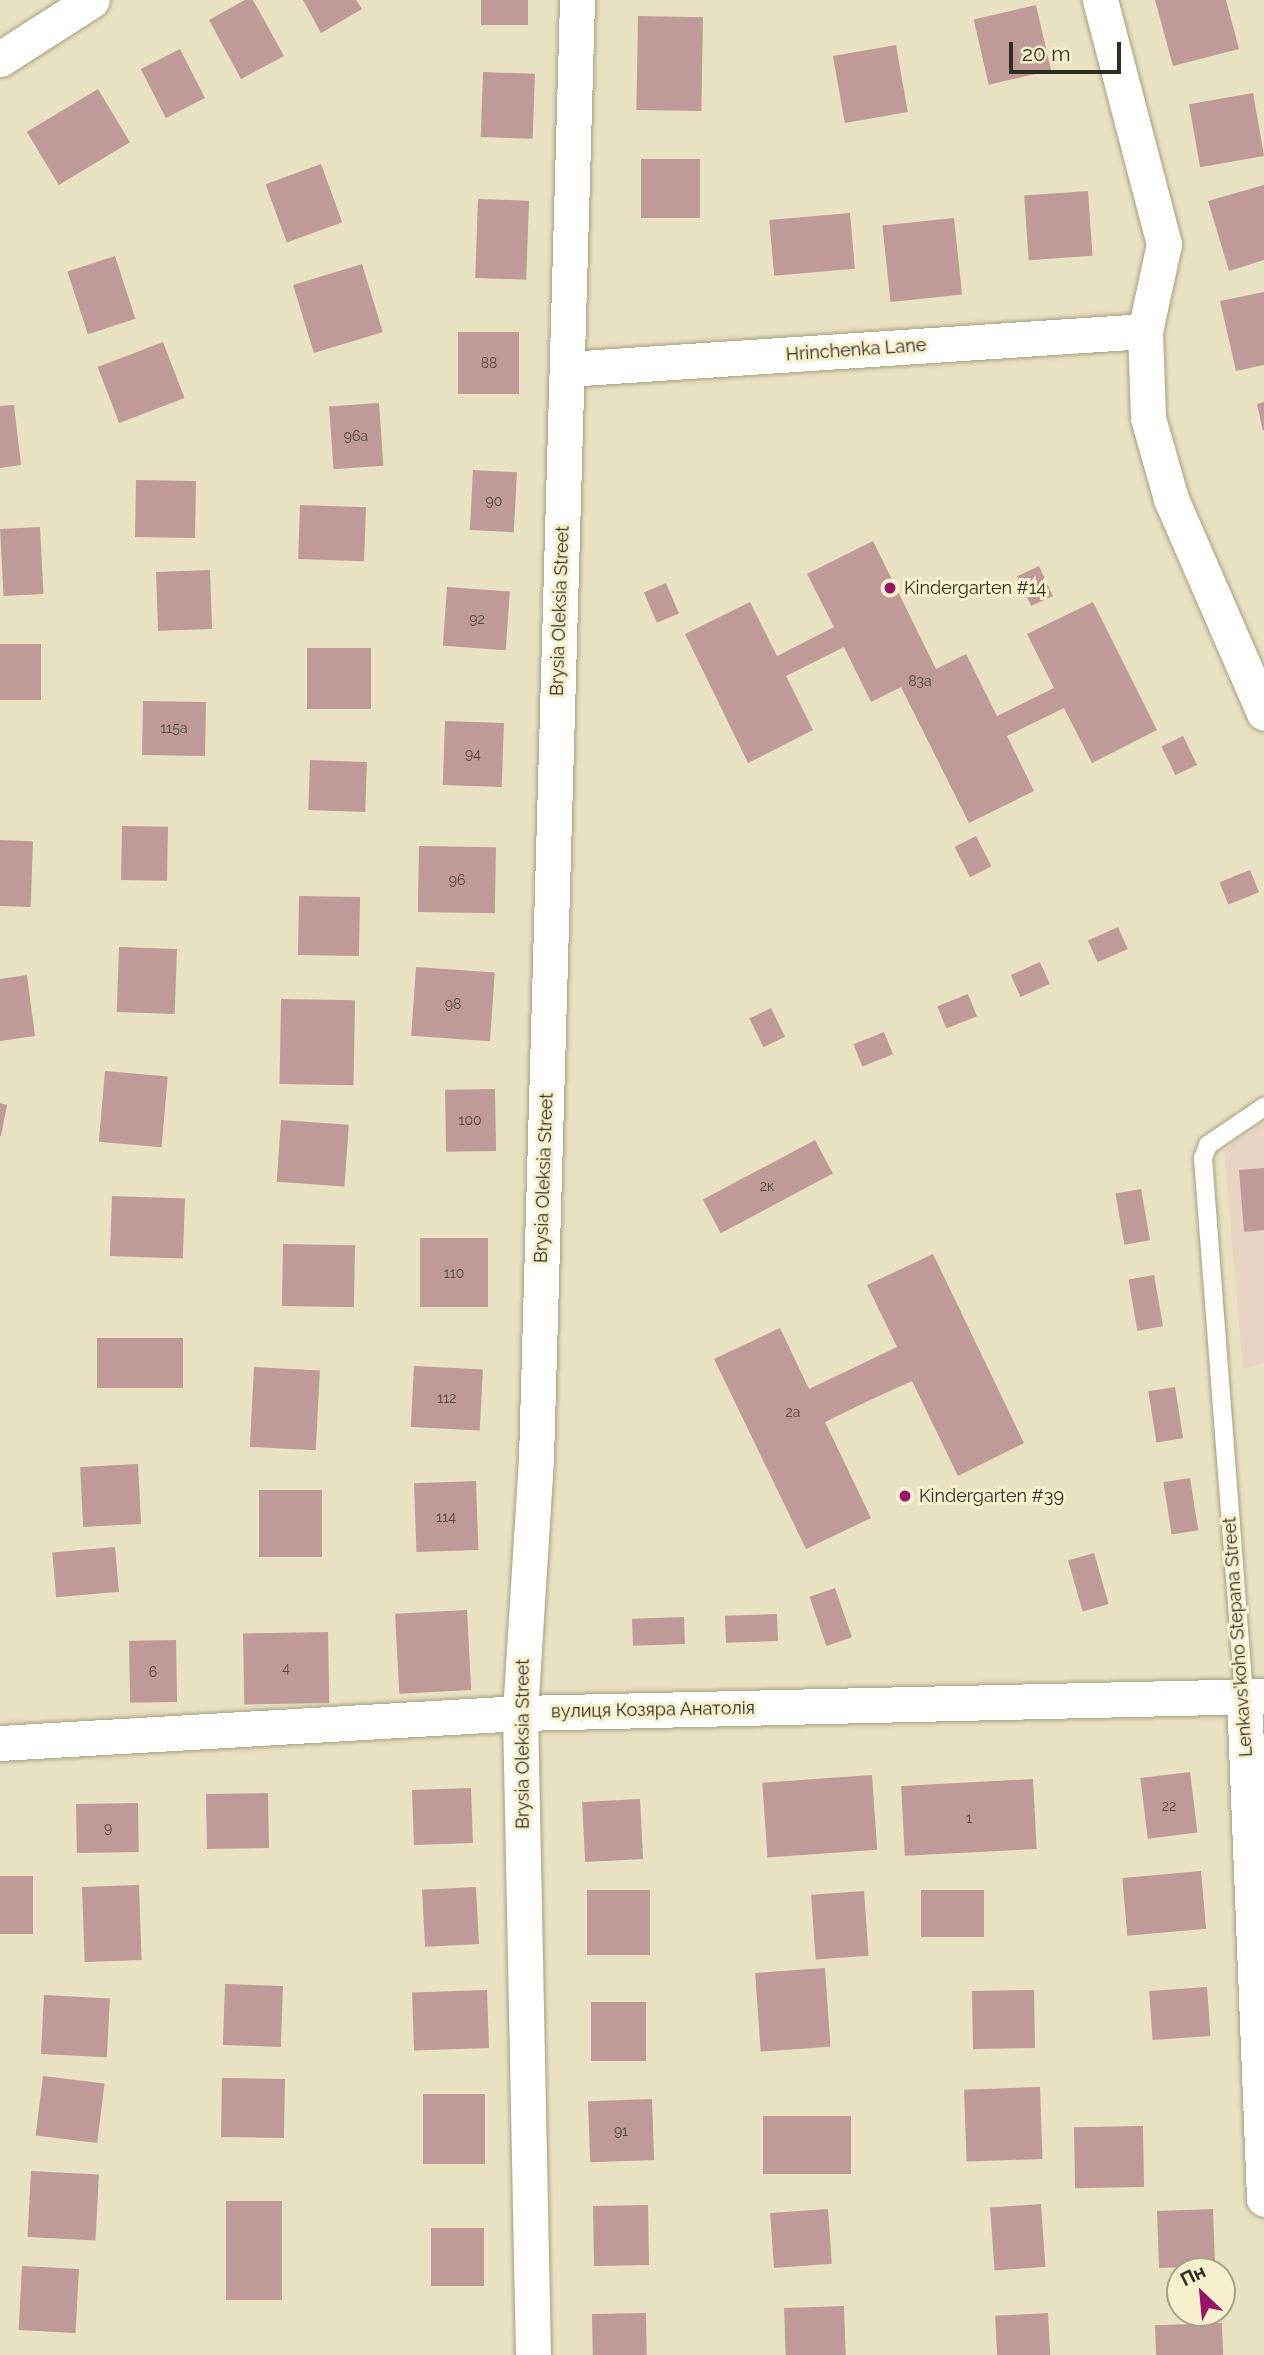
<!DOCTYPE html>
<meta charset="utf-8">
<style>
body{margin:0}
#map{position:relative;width:1264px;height:2355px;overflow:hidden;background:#e9e2c2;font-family:Raleway,sans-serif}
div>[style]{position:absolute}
.commercial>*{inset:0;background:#e7d4c4}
.building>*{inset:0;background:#bf9a98;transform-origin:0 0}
.roads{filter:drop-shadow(0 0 2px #a59f80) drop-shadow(0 0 2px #a59f80)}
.lane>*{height:18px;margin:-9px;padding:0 9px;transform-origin:9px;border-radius:9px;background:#fff}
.street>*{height:35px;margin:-17.5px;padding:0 17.5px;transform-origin:17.5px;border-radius:17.5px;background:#fff}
.dots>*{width:19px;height:19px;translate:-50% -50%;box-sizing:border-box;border:4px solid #f6f0ce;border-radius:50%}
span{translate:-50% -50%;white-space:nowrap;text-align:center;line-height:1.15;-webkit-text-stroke:6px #f6f0ce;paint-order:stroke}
.number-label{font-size:14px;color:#53483e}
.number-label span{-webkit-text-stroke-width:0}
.street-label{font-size:18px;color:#2f2c20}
.poi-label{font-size:18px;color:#2f2c20}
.left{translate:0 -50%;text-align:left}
.north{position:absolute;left:1166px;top:2257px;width:70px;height:70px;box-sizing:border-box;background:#f6f0ce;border:2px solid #a6a288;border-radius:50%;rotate:334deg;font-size:19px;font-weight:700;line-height:28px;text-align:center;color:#2f2c20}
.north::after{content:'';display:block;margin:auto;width:24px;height:32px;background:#991366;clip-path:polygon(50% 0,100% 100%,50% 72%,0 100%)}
.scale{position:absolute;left:1009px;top:42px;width:112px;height:32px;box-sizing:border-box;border:4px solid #2f2c20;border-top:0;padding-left:9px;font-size:21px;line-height:24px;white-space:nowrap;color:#2f2c20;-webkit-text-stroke:5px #f6f0ce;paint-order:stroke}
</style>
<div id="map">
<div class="commercial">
<i style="clip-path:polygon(1264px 1122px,1264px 1363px,1243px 1369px,1224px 1150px)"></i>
</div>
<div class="building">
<i style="clip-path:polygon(245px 0,253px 0,284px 56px,241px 79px,209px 20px)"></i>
<i style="clip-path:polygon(303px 0,356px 0,362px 9px,321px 33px)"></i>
<i style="left:481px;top:0;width:47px;height:25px"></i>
<i style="clip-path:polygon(1155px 0,1226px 0,1239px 49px,1173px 66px)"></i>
<i style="left:1036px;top:5px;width:67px;height:64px;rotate:77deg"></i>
<i style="left:638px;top:16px;width:65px;height:94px;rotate:1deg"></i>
<i style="left:896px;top:45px;width:68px;height:64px;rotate:80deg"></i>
<i style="left:180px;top:49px;width:55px;height:44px;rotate:63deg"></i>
<i style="left:483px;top:72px;width:52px;height:65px;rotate:2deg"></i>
<i style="left:98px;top:89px;width:62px;height:83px;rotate:59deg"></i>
<i style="left:1253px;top:93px;width:64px;height:65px;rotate:80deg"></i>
<i style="left:641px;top:159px;width:59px;height:59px"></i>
<i style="left:321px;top:164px;width:62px;height:59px;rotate:70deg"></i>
<i style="clip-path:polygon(1264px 185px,1264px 260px,1229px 271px,1208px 201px)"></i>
<i style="left:1088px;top:191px;width:65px;height:64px;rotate:86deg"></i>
<i style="left:478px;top:199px;width:51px;height:79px;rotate:2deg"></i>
<i style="left:850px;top:213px;width:56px;height:81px;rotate:85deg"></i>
<i style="left:954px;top:218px;width:77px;height:72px;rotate:84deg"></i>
<i style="left:115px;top:256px;width:66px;height:50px;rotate:72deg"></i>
<i style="left:362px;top:264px;width:71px;height:72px;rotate:73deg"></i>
<i style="clip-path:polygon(1264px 292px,1264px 365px,1236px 371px,1220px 301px)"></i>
<i style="left:458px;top:332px;width:61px;height:62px"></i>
<i style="left:163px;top:342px;width:60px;height:70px;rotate:69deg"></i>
<i style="clip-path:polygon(1264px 402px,1264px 430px,1263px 431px,1257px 404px)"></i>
<i style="left:379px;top:403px;width:63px;height:50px;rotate:86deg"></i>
<i style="clip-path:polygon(14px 405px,21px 465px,0 468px,0 406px)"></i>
<i style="left:473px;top:470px;width:44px;height:60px;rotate:3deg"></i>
<i style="left:136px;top:480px;width:60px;height:57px;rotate:1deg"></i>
<i style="left:300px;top:505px;width:66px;height:54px;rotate:2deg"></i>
<i style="left:40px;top:527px;width:67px;height:40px;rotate:87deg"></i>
<i style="clip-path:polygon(873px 541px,936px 669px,966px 654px,997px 716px,1054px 688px,1027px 634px,1093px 602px,1157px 730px,1092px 763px,1064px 708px,1007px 736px,1034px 791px,969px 823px,901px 687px,871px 702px,844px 647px,786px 676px,813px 730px,748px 763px,685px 634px,750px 602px,777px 656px,834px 627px,807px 574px)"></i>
<i style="left:1039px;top:566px;width:33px;height:24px;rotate:65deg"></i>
<i style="left:210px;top:570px;width:59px;height:54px;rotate:88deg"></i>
<i style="left:666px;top:583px;width:33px;height:24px;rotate:67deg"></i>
<i style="left:447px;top:587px;width:63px;height:59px;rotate:4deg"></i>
<i style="left:0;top:644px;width:41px;height:56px"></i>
<i style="left:307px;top:648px;width:64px;height:61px"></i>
<i style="left:143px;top:701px;width:63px;height:54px;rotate:1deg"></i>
<i style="left:445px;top:721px;width:59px;height:64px;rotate:2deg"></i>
<i style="left:1183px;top:736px;width:32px;height:24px;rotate:64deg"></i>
<i style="left:310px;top:760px;width:57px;height:50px;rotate:2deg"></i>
<i style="left:122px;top:826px;width:46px;height:54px;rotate:1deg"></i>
<i style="left:976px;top:836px;width:34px;height:24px;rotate:63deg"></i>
<i style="left:0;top:840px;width:33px;height:66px;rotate:2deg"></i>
<i style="left:419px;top:846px;width:77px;height:66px;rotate:1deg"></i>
<i style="left:1250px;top:870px;width:24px;height:33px;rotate:68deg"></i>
<i style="left:299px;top:896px;width:61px;height:59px;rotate:1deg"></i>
<i style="left:1118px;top:927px;width:24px;height:33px;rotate:66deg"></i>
<i style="left:119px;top:947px;width:58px;height:65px;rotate:2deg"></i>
<i style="left:1040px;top:962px;width:24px;height:32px;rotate:66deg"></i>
<i style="left:416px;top:967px;width:79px;height:69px;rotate:4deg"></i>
<i style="clip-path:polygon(27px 975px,35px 1036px,0 1041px,0 979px)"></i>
<i style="left:968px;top:994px;width:24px;height:33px;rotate:68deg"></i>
<i style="left:281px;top:999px;width:74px;height:85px;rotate:1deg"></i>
<i style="left:771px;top:1008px;width:32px;height:24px;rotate:64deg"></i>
<i style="left:884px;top:1032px;width:24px;height:33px;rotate:68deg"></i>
<i style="left:105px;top:1071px;width:63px;height:71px;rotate:5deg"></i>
<i style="left:495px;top:1089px;width:62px;height:50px;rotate:89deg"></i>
<i style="clip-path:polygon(0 1103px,7px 1105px,1px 1136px,0 1136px)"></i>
<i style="left:281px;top:1120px;width:68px;height:62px;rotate:4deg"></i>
<i style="left:815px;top:1140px;width:38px;height:127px;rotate:62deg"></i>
<i style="clip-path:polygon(1264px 1168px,1264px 1230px,1244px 1232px,1239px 1170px)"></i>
<i style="left:1141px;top:1189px;width:52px;height:26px;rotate:80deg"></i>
<i style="left:112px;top:1196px;width:73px;height:60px;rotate:2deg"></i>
<i style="left:420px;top:1238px;width:68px;height:69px"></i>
<i style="left:283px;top:1244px;width:72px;height:62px;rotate:1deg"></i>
<i style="clip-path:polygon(933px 1254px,1024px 1443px,958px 1476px,912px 1381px,868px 1401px,825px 1422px,871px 1518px,806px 1549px,714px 1359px,780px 1328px,809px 1389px,897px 1347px,867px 1285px)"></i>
<i style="left:1154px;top:1275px;width:52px;height:26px;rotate:80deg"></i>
<i style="left:97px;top:1338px;width:86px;height:50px"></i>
<i style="left:414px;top:1366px;width:69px;height:61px;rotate:3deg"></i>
<i style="left:254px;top:1367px;width:66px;height:80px;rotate:3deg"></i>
<i style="left:1175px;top:1387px;width:52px;height:27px;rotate:81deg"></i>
<i style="left:138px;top:1464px;width:60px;height:58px;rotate:87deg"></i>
<i style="left:1190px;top:1478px;width:53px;height:27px;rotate:81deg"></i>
<i style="left:476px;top:1481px;width:69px;height:62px;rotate:88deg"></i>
<i style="left:322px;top:1490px;width:67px;height:63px;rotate:90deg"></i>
<i style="left:115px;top:1547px;width:45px;height:63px;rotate:85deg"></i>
<i style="left:1094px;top:1553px;width:53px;height:27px;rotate:74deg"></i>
<i style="left:835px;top:1588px;width:52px;height:27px;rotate:71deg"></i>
<i style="left:467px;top:1610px;width:80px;height:72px;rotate:87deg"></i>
<i style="left:777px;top:1614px;width:27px;height:52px;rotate:88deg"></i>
<i style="left:684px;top:1617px;width:27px;height:52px;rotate:88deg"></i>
<i style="left:328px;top:1632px;width:71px;height:85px;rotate:89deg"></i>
<i style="left:176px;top:1640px;width:62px;height:47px;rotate:89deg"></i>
<i style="left:1190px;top:1772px;width:61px;height:50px;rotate:83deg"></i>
<i style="left:872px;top:1775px;width:75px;height:110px;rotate:86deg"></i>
<i style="left:1033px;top:1779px;width:70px;height:132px;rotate:87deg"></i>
<i style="left:471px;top:1788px;width:55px;height:59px;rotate:88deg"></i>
<i style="left:268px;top:1793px;width:55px;height:62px;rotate:89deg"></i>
<i style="left:640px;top:1799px;width:60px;height:58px;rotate:87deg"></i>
<i style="left:138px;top:1803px;width:49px;height:62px;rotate:89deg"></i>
<i style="left:1201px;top:1871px;width:58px;height:79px;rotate:85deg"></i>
<i style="left:0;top:1876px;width:33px;height:58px"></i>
<i style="left:139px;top:1885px;width:75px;height:57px;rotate:88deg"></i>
<i style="left:476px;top:1887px;width:57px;height:54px;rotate:87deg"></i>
<i style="left:650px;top:1890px;width:65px;height:63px;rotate:90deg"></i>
<i style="left:984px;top:1890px;width:47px;height:63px;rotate:90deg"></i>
<i style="left:864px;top:1891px;width:65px;height:53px;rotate:86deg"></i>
<i style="left:825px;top:1968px;width:79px;height:70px;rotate:86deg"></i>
<i style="left:225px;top:1984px;width:58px;height:61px;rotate:2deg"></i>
<i style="left:1207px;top:1987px;width:49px;height:58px;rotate:86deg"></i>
<i style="left:487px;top:1990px;width:58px;height:75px;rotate:88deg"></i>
<i style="left:1034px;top:1990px;width:58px;height:62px;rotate:89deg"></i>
<i style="left:44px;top:1995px;width:66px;height:59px;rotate:3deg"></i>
<i style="left:646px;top:2002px;width:59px;height:55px;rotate:90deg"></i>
<i style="left:43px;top:2076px;width:62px;height:60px;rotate:7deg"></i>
<i style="left:222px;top:2078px;width:63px;height:59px;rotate:1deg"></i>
<i style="left:1040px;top:2087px;width:72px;height:76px;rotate:88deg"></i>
<i style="left:423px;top:2094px;width:62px;height:70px"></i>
<i style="left:652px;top:2099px;width:61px;height:64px;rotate:88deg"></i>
<i style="left:763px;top:2116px;width:88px;height:58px"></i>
<i style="left:1143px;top:2126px;width:61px;height:69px;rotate:89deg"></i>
<i style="left:31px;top:2171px;width:68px;height:66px;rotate:3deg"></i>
<i style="left:226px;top:2201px;width:56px;height:99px"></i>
<i style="left:1041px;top:2204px;width:63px;height:51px;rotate:86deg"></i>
<i style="left:648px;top:2205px;width:60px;height:55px;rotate:89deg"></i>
<i style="left:828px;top:2209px;width:55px;height:58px;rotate:86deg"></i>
<i style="left:1213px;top:2209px;width:57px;height:56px;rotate:88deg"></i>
<i style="left:431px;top:2228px;width:53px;height:58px"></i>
<i style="left:22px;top:2266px;width:57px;height:64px;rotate:3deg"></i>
<i style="left:844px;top:2306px;width:49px;height:60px;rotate:88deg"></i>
<i style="left:646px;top:2313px;width:42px;height:54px;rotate:89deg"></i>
<i style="left:1048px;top:2313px;width:42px;height:53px;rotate:87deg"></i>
<i style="left:1222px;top:2323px;width:32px;height:67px;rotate:88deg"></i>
</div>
<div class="roads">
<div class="lane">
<i style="left:1244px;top:1696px;width:540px;rotate:-94.36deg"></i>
<i style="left:1203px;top:1158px;width:14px;rotate:-69deg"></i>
<i style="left:1208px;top:1145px;width:68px;rotate:-34.2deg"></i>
</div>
<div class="street">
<i style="left:1100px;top:0;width:252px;rotate:75.3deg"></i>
<i style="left:1164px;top:244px;width:89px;rotate:102.3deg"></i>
<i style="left:1145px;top:331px;width:87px;rotate:88deg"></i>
<i style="left:1148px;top:418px;width:84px;rotate:74.1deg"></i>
<i style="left:1171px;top:499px;width:233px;rotate:66.5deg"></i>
<i style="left:0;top:59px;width:109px;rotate:-32.7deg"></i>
<i style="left:567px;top:369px;width:579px;rotate:-3.76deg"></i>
<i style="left:1244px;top:1696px;width:503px;rotate:87.72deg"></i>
<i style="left:0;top:1743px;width:521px;rotate:-3.3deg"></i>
<i style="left:520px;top:1713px;width:744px;rotate:-1.31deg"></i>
<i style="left:533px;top:2355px;width:642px;rotate:-91.16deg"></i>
<i style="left:520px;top:1713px;width:255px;rotate:-86.4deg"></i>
<i style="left:536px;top:1459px;width:1460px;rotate:-88.39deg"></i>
</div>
</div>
<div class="dots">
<i style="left:890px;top:588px;background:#991366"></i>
<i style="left:905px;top:1496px;background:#991366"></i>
</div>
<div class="number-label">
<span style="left:489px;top:363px">88</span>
<span style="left:356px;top:436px">96а</span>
<span style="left:494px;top:501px">90</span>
<span style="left:477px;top:619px">92</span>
<span style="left:920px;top:681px">83а</span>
<span style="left:174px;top:728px">115а</span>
<span style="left:473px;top:754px">94</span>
<span style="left:457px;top:880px">96</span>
<span style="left:453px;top:1004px">98</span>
<span style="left:470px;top:1120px">100</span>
<span style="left:767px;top:1186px">2к</span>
<span style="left:454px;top:1273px">110</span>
<span style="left:447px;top:1398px">112</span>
<span style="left:793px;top:1412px">2а</span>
<span style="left:446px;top:1517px">114</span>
<span style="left:286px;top:1668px">4</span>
<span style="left:153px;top:1672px">6</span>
<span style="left:1169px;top:1806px">22</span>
<span style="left:969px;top:1818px">1</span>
<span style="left:108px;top:1828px">9</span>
<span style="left:621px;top:2131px">91</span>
</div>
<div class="street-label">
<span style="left:856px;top:350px;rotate:-4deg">Hrinchenka Lane</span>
<span style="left:560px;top:611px;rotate:-88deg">Brysia Oleksia Street</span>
<span style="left:544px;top:1178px;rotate:-88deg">Brysia Oleksia Street</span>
<span style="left:1238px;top:1637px;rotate:-94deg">Lenkavsʹkoho Stepana Street</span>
<span style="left:653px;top:1710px;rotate:-1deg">вулиця Козяра Анатолія</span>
<span style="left:523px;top:1744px;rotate:-90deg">Brysia Oleksia Street</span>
</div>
<div class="poi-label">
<span class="left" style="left:904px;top:588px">Kindergarten #14</span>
<span class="left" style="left:919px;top:1496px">Kindergarten #39</span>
</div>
<div class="north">Пн</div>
<div class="scale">20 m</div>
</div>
